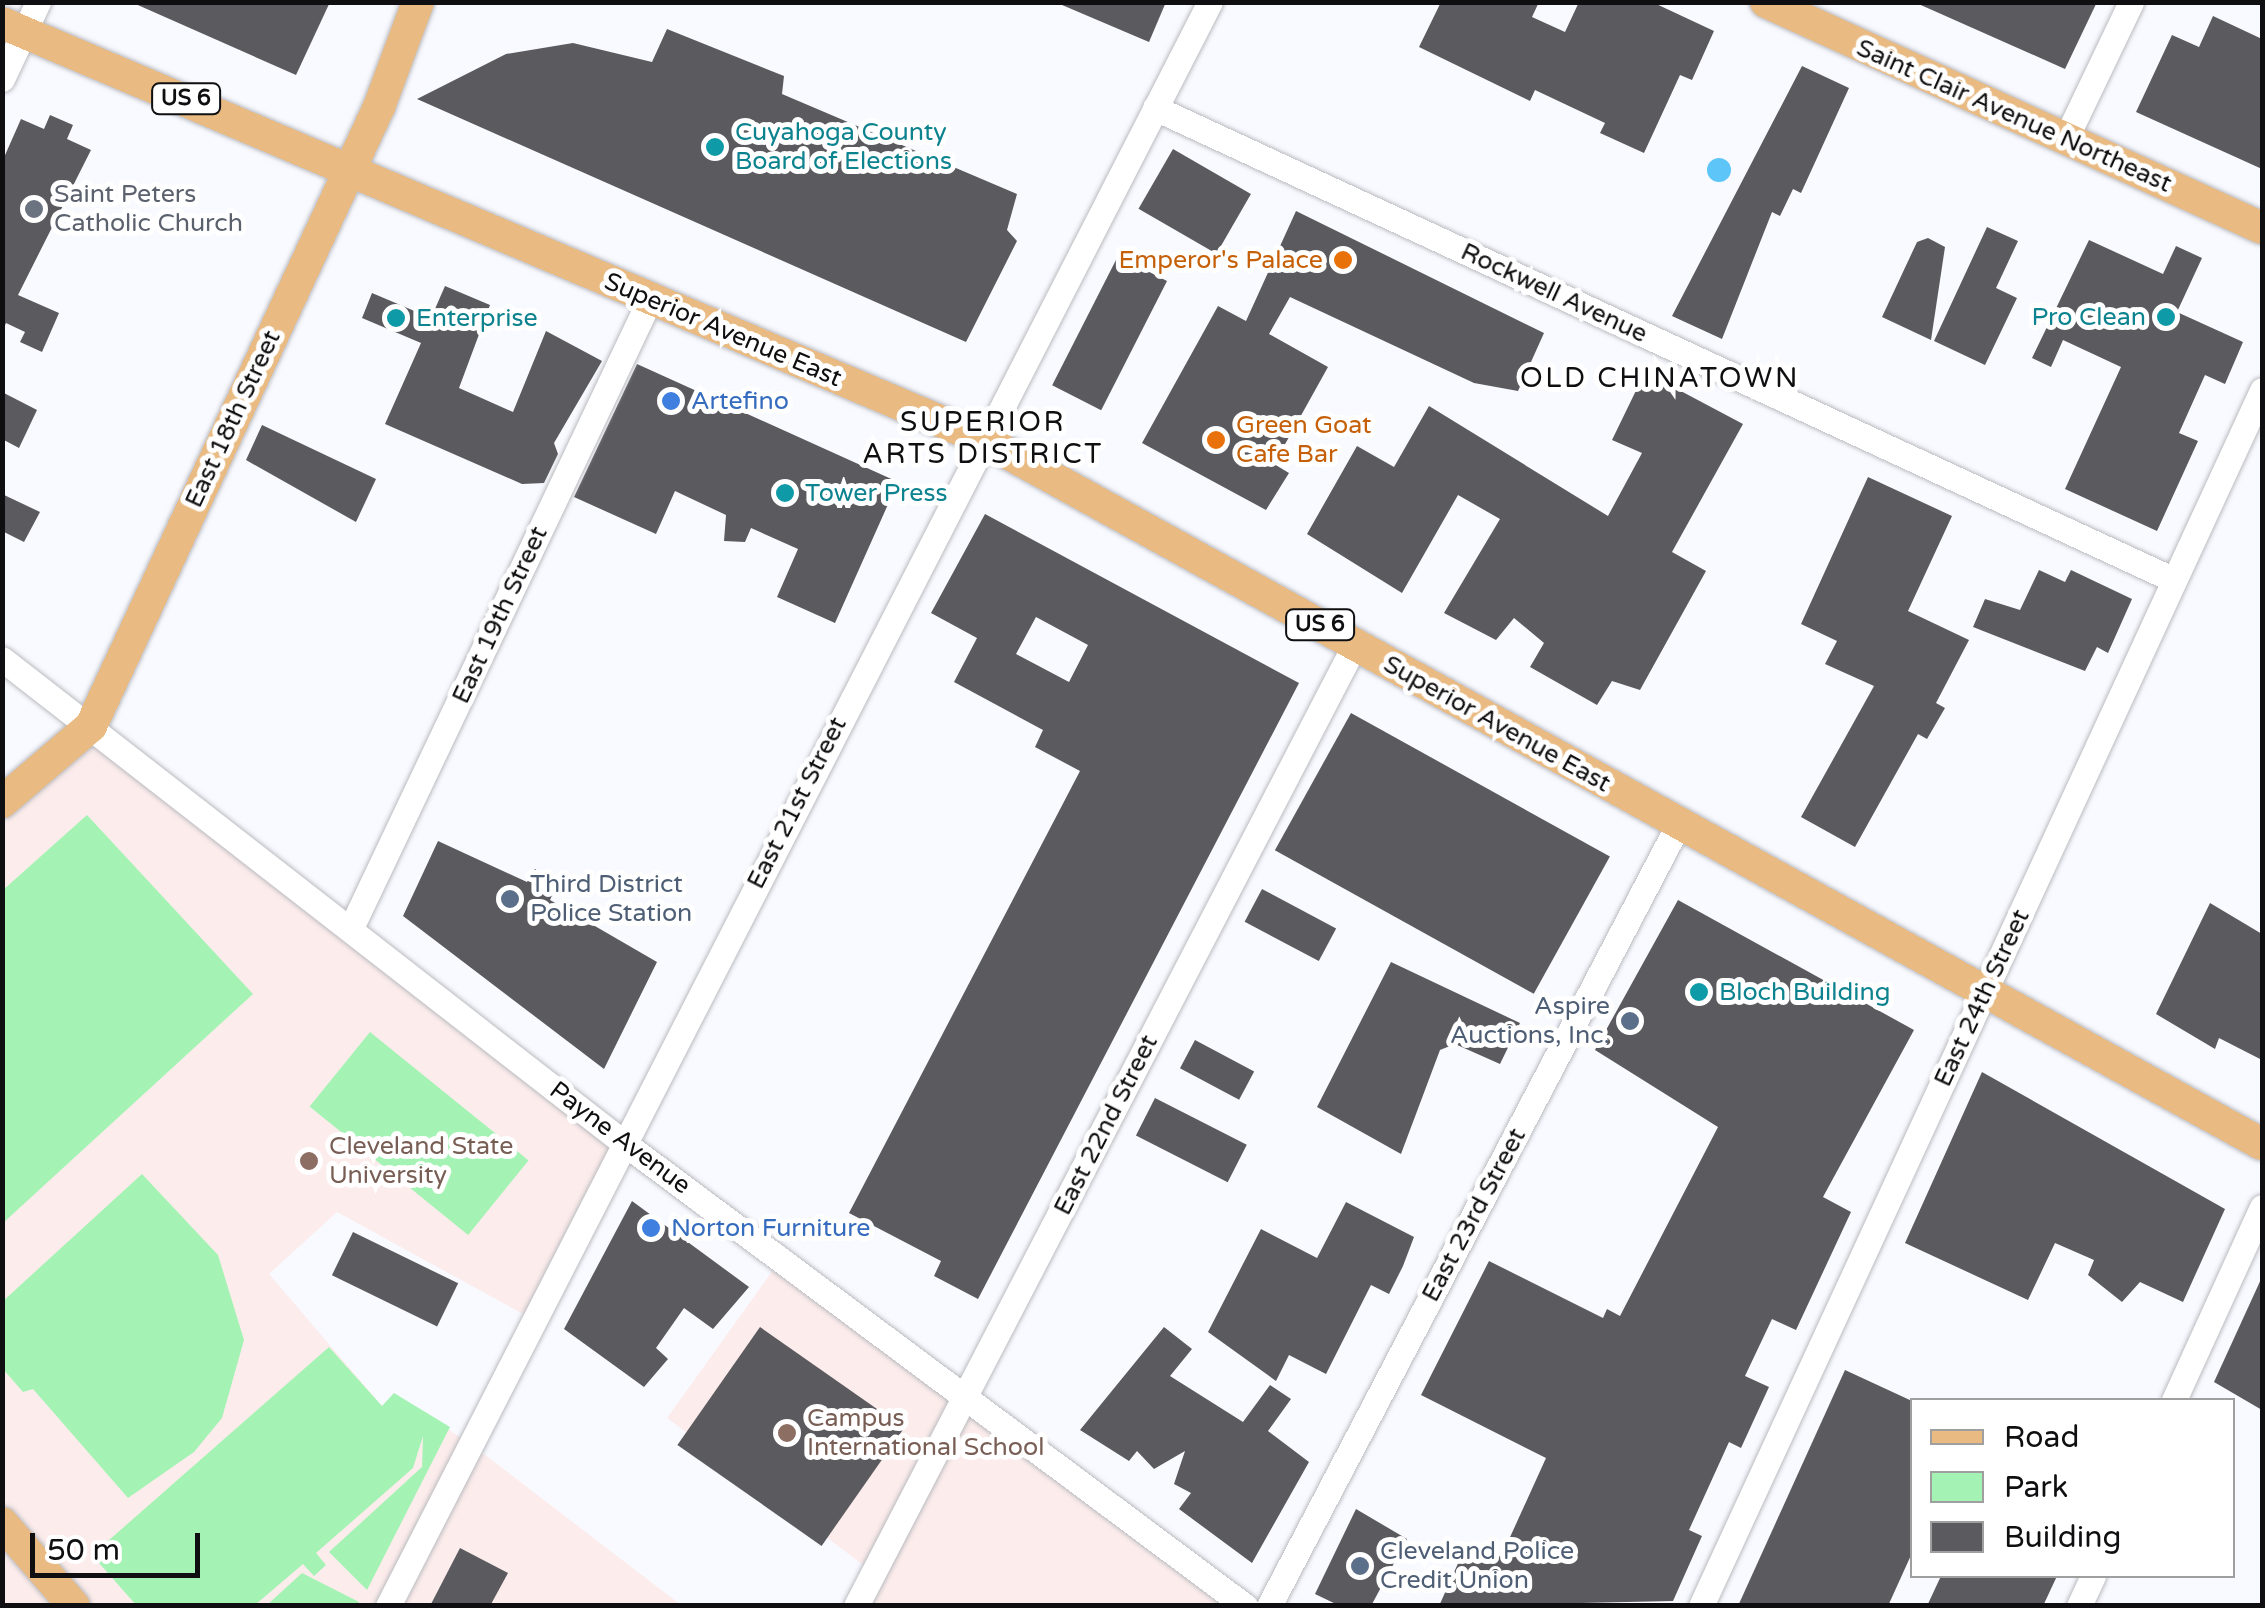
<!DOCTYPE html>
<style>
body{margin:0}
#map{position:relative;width:2265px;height:1608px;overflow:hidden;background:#f9faff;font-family:"Varela Round",sans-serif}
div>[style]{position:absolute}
.education>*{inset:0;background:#fceceb}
.green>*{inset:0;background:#a5f3b4;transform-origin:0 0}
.water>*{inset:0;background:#5dc5f8}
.round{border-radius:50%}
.building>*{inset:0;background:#5b5a5f;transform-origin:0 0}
.roads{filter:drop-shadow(0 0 2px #babbc0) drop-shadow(0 0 2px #babbc0)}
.minor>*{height:25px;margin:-12.5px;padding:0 12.5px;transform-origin:12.5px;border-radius:12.5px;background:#fff}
.major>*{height:32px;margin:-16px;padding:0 16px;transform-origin:16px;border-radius:16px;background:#e9bb83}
.dots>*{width:28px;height:28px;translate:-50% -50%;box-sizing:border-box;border:5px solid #fff;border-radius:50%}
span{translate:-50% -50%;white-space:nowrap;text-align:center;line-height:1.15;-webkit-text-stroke:10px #fff;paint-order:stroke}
.shield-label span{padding:2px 8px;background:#fff;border:2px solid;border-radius:8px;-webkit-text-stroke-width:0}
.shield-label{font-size:22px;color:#0f0f11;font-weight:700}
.street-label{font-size:25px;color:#0f0f11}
.culture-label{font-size:25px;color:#0d838f}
.left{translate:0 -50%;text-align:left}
.right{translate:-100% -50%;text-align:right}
.worship-label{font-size:25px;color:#5b616d}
.food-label{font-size:25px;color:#c56008}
.shop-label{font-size:25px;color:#366cbe}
.service-label{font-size:25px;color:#4e5e75}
.education-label{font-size:25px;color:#785e54}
.neighbourhood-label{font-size:28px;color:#0f0f11;letter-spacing:2.5px}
.frame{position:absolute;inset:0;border:5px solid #0f0f11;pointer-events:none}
.legend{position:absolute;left:1910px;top:1398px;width:325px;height:180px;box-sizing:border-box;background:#fff;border:2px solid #9f9fa0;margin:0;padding:12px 18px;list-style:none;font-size:30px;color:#0f0f11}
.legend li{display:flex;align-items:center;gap:20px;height:50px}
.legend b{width:50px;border:2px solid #9f9fa0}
.scale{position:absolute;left:30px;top:1533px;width:170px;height:45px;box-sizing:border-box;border:5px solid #0f0f11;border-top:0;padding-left:12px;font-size:30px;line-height:35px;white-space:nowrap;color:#0f0f11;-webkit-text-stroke:8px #fff;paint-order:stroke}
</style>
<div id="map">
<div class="education">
<i style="clip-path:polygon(91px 726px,624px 1143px,534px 1320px,337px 1212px,269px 1274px,382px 1406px,394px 1393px,472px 1445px,681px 1605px,3px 1605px,2px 802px)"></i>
<i style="clip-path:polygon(781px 1259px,1245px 1605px,856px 1605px,874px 1573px,667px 1418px)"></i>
</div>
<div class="green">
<i style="clip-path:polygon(87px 815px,253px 994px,3px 1223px,3px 890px)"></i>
<i style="left:370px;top:1032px;width:204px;height:96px;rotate:39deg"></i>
<i style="clip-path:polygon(142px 1174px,218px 1255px,244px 1340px,222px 1418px,194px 1452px,128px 1498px,33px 1389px,23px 1392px,3px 1369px,2px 1302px)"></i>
<i style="clip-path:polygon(329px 1347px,382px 1406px,394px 1393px,450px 1427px,367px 1590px,329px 1552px,422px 1467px,423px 1436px,413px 1468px,316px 1553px,326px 1565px,314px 1576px,303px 1564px,255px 1605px,136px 1605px,92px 1555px)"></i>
<i style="clip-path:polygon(302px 1573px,359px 1602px,357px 1605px,267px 1605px)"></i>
</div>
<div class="water">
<i class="round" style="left:1707px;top:158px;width:24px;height:24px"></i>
</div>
<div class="building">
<i style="clip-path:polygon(131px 2px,330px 2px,296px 75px)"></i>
<i style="clip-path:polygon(1055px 2px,1166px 2px,1149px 42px)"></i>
<i style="clip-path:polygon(1441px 2px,1539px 2px,1532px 17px,1565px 32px,1579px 2px,1652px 2px,1714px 31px,1692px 80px,1680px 75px,1644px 153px,1600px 133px,1605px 123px,1535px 90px,1530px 101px,1419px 47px)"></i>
<i style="clip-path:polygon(1914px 2px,2097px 2px,2065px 69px)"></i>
<i style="clip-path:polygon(2213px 16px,2262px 39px,2262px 169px,2136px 112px,2172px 35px,2199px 47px)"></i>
<i style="clip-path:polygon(667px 29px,784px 76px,782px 94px,1017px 194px,1007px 230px,1017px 241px,966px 342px,417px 99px,506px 54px,573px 43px,652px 62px)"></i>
<i style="clip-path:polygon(1802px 66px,1849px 88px,1801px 193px,1793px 189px,1780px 216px,1772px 212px,1722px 339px,1672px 316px)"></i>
<i style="clip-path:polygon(50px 115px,73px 125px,67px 139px,91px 150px,18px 295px,59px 313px,42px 352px,20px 342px,25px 332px,6px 323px,2px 332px,2px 162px,21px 119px,44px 129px)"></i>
<i style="left:1173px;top:149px;width:90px;height:69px;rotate:30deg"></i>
<i style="clip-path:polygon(1296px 211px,1544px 333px,1518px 391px,1474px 383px,1290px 297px,1269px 334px,1328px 367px,1274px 464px,1289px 473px,1266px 510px,1142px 443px,1218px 306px,1246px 321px)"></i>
<i style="clip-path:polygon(1987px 227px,2018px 241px,1996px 288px,2017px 298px,1985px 365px,1934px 341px)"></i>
<i style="clip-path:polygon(1928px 238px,1945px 247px,1931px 340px,1882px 317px,1917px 242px)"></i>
<i style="clip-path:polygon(2089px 240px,2163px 274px,2176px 246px,2202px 258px,2177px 312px,2243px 342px,2225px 384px,2205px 375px,2179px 433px,2198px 441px,2157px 531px,2065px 489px,2121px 367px,2063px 340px,2051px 367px,2032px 358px)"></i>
<i style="left:1118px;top:256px;width:55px;height:145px;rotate:27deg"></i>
<i style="clip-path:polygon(445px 286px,490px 305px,459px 388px,513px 412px,546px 331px,602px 361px,554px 443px,558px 454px,544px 483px,522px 484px,385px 424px,421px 343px,362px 318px,372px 293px,431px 318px)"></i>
<i style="clip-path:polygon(637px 364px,898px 482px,835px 623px,777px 597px,798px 549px,751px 528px,745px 542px,724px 541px,726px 515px,675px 491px,656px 534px,574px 497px)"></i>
<i style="clip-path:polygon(1645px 372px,1743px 424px,1672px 552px,1706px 571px,1640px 690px,1612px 681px,1597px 705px,1530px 667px,1544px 643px,1514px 618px,1496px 640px,1444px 613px,1500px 519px,1458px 495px,1402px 593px,1307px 534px,1357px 446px,1394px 467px,1429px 406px,1608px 516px,1642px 453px,1612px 440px)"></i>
<i style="clip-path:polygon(2px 392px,37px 410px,19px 448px,2px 439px)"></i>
<i style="clip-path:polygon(262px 425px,376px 479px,356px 522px,246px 460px)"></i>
<i style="clip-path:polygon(1868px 477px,1952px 516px,1908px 611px,1969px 640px,1936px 703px,1945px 708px,1927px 739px,1918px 734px,1855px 847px,1801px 817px,1874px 686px,1825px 664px,1837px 641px,1801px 624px)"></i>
<i style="clip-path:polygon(2px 494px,40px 512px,24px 542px,2px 531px)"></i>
<i style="clip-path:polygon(evenodd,985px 514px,1299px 683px,978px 1299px,934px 1276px,941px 1261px,849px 1213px,1080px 771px,1035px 747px,1043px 730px,954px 682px,977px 638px,931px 613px,985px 514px,1036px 617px,1088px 645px,1069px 682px,1016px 654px,1036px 617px)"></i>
<i style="clip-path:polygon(2039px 570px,2065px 582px,2071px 570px,2132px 599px,2108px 653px,2097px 647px,2085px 671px,1973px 627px,1985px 599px,2020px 610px)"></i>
<i style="left:1351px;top:713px;width:296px;height:157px;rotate:29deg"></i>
<i style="clip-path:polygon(438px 841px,527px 882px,535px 869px,557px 884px,550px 900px,657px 962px,604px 1069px,403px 916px)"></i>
<i style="left:1262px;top:889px;width:84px;height:37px;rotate:28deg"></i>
<i style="clip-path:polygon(1678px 900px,1914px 1030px,1823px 1197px,1851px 1212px,1796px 1330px,1772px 1319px,1745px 1376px,1769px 1387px,1741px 1448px,1729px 1442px,1689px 1530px,1702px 1536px,1673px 1601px,1439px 1606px,1468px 1541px,1501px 1557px,1546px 1458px,1421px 1395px,1489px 1261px,1603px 1318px,1607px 1309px,1620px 1316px,1718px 1127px,1595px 1050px)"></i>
<i style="clip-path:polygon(2210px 903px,2262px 934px,2262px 1060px,2219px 1038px,2215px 1049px,2156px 1014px)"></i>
<i style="clip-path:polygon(1391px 962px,1520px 1023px,1500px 1064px,1455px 1044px,1440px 1050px,1401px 1154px,1317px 1107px)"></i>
<i style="left:1195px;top:1040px;width:67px;height:32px;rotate:28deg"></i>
<i style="clip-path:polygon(1982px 1072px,2225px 1209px,2183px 1302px,2140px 1282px,2122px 1302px,2088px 1275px,2094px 1260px,2055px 1243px,2028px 1300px,1905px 1243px)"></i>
<i style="left:1155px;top:1098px;width:103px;height:42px;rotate:27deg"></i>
<i style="clip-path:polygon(632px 1201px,749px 1287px,713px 1329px,684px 1308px,656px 1348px,668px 1359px,644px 1387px,564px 1329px)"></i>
<i style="clip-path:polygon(1346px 1202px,1414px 1237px,1403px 1266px,1389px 1294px,1371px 1285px,1326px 1374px,1289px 1355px,1276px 1381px,1208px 1332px,1261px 1229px,1317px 1258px)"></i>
<i style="left:353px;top:1232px;width:117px;height:48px;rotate:26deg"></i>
<i style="clip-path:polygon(2262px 1277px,2262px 1410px,2214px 1382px)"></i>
<i style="left:760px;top:1327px;width:176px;height:144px;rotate:35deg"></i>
<i style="clip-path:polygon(1164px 1327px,1192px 1349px,1170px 1376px,1243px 1422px,1270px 1385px,1291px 1399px,1268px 1431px,1309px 1462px,1252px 1563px,1179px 1509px,1191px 1493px,1174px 1484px,1185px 1451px,1154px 1469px,1137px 1451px,1129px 1461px,1080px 1430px)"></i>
<i style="clip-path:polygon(1845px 1370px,1912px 1401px,1912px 1553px,1888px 1606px,1738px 1606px)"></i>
<i style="clip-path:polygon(1356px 1509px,1407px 1539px,1371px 1606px,1340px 1606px,1315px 1594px)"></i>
<i style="clip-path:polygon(460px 1548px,508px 1573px,490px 1606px,430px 1606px)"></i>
<i style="clip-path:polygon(1941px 1576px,2057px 1576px,2043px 1606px,1927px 1606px)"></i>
</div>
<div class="roads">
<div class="minor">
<i style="left:2px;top:79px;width:85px;rotate:-64.9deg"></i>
<i style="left:1155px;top:108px;width:1121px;rotate:24.85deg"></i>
<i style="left:2065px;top:140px;width:153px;rotate:-64.4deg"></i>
<i style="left:2px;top:659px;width:788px;rotate:37.89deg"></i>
<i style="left:624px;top:1143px;width:775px;rotate:36.71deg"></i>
<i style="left:351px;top:928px;width:694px;rotate:-64.58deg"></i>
<i style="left:2174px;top:1400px;width:212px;rotate:-65.5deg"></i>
<i style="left:388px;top:1606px;width:1802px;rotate:-62.87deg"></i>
<i style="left:856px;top:1606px;width:1084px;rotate:-62.58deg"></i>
<i style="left:1269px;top:1606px;width:882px;rotate:-62.36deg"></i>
<i style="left:1701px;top:1606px;width:1339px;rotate:-65.23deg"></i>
<i style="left:2079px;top:1606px;width:33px;rotate:-65deg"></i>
</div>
<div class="major">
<i style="left:1766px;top:2px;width:545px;rotate:24.5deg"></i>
<i style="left:2px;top:23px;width:1065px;rotate:23deg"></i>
<i style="left:982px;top:439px;width:1461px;rotate:28.85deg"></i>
<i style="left:2px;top:802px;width:117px;rotate:-40.5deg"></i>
<i style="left:91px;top:726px;width:683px;rotate:-65.05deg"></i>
<i style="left:379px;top:107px;width:112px;rotate:-69.6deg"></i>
<i style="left:2px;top:1523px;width:110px;rotate:49.1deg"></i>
</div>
</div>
<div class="dots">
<i style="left:715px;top:147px;background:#0f9aa8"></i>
<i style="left:34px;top:209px;background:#6b7280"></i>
<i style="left:1343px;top:260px;background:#e8710a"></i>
<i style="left:2166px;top:317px;background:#0f9aa8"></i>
<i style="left:396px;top:318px;background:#0f9aa8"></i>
<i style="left:671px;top:401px;background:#3f7fe0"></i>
<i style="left:1216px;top:440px;background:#e8710a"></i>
<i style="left:785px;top:493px;background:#0f9aa8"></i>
<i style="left:510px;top:899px;background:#5c6f8a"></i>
<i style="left:1699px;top:992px;background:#0f9aa8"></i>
<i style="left:1630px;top:1021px;background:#5c6f8a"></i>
<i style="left:309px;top:1161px;background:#8d6e63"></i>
<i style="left:651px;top:1228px;background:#3f7fe0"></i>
<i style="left:787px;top:1433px;background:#8d6e63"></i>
<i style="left:1360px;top:1566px;background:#5c6f8a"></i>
</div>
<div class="shield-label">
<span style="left:186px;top:99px">US 6</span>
<span style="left:1320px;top:625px">US 6</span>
</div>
<div class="street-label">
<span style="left:2014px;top:116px;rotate:24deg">Saint Clair Avenue Northeast</span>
<span style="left:1554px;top:293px;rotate:25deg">Rockwell Avenue</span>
<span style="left:723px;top:330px;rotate:23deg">Superior Avenue East</span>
<span style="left:233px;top:419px;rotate:-65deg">East 18th Street</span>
<span style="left:500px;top:615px;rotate:-65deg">East 19th Street</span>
<span style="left:1497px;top:724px;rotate:29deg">Superior Avenue East</span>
<span style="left:797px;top:803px;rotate:-63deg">East 21st Street</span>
<span style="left:1982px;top:998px;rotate:-65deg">East 24th Street</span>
<span style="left:1106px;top:1125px;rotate:-63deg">East 22nd Street</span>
<span style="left:620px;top:1138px;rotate:37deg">Payne Avenue</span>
<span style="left:1474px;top:1215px;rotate:-62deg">East 23rd Street</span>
</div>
<div class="culture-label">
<span class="left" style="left:735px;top:147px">Cuyahoga County<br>Board of Elections</span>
<span class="right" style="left:2146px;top:317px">Pro Clean</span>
<span class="left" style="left:416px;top:318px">Enterprise</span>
<span class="left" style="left:805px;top:493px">Tower Press</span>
<span class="left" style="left:1719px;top:992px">Bloch Building</span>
</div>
<div class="worship-label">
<span class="left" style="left:54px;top:209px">Saint Peters<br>Catholic Church</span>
</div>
<div class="food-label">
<span class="right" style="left:1323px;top:260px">Emperor's Palace</span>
<span class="left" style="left:1236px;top:440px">Green Goat<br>Cafe Bar</span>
</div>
<div class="shop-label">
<span class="left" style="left:691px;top:401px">Artefino</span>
<span class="left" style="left:671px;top:1228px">Norton Furniture</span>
</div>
<div class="service-label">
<span class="left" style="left:530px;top:899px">Third District<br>Police Station</span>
<span class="right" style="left:1610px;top:1021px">Aspire<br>Auctions, Inc.</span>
<span class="left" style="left:1380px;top:1566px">Cleveland Police<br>Credit Union</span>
</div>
<div class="education-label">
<span class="left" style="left:329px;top:1161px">Cleveland State<br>University</span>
<span class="left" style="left:807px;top:1433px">Campus<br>International School</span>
</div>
<div class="neighbourhood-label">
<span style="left:1660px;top:378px">OLD CHINATOWN</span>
<span style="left:983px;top:438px">SUPERIOR<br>ARTS DISTRICT</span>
</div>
<div class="frame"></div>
<ul class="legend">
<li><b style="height:12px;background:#e9bb83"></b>Road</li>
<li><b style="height:28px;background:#a5f3b4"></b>Park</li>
<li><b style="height:28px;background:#5b5a5f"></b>Building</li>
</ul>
<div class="scale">50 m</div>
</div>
